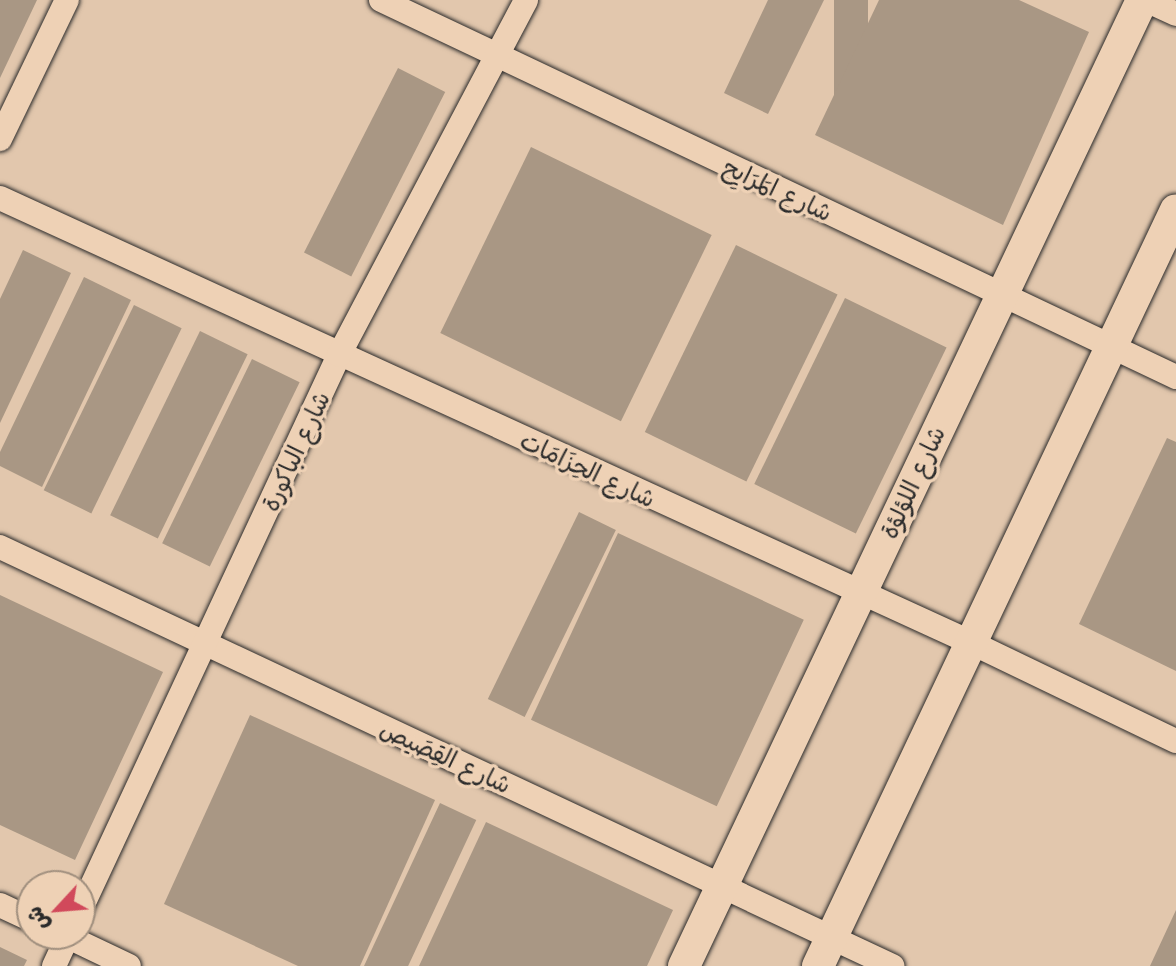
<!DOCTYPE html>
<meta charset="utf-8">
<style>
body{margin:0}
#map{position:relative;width:1176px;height:966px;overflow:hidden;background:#e2c7ad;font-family:"Playpen Sans","Playpen Sans Arabic",sans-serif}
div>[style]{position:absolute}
.building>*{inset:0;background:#a99784;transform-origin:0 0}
.roads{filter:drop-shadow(0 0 2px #2b2b2b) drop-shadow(0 0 2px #2b2b2b)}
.street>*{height:24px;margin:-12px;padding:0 12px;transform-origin:12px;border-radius:12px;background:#eed1b5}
.secondary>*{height:32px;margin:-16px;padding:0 16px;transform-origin:16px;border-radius:16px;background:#eed1b5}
span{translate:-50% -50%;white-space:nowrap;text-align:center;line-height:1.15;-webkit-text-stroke:7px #eed1b5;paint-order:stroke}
.street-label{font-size:24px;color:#2b2b2b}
.north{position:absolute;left:16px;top:870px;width:80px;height:80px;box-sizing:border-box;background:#eed1b5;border:2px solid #a08f7e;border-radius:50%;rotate:244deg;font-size:22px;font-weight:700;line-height:32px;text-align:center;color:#2b2b2b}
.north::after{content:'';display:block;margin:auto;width:28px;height:36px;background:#d1495b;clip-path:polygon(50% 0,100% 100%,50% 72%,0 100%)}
</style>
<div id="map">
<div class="building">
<i style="clip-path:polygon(0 0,37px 0,0 78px)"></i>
<i style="clip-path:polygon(768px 0,824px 0,768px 114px,724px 93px)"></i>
<i style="left:834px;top:0;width:34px;height:132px"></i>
<i style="clip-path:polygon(879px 0,1019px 0,1089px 32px,1003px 225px,815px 135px)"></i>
<i style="left:398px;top:68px;width:53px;height:207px;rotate:27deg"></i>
<i style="left:531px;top:147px;width:201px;height:207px;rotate:26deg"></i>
<i style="left:736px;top:245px;width:113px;height:208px;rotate:26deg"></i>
<i style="clip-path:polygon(23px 250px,71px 273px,0 423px,0 299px)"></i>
<i style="clip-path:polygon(84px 277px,131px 300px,42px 487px,0 466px,0 452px)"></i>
<i style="left:845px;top:298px;width:113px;height:207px;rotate:26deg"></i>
<i style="left:134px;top:305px;width:53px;height:206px;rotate:26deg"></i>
<i style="left:200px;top:331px;width:53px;height:205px;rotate:26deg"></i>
<i style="left:252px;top:359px;width:53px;height:205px;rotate:26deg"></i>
<i style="clip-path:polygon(1167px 438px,1176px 442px,1176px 671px,1079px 624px)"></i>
<i style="left:579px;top:512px;width:41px;height:208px;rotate:26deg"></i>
<i style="left:618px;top:533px;width:205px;height:206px;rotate:25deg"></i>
<i style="clip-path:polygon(0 595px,163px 672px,75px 860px,0 825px)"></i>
<i style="clip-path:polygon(250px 715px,435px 800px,360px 966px,298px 966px,164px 904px)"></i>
<i style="left:440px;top:803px;width:40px;height:180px;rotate:25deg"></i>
<i style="clip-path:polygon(486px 822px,673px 910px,647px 966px,419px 966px)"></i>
<i style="clip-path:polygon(1176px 910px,1176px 966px,1150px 966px)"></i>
<i style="clip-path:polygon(0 947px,27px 960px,24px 966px,0 966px)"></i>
</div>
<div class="roads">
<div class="street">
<i style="left:381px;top:0;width:880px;rotate:25.37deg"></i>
<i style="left:1146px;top:0;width:33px;rotate:25deg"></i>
<i style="left:0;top:139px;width:154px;rotate:-64.3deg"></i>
<i style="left:0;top:198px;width:1069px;rotate:24.6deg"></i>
<i style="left:972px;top:643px;width:226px;rotate:25.7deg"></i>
<i style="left:0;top:547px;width:986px;rotate:25.16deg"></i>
<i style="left:0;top:905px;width:35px;rotate:25deg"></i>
<i style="left:80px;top:911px;width:613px;rotate:-65.02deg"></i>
<i style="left:339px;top:355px;width:401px;rotate:-62.2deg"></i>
<i style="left:62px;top:934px;width:74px;rotate:25.5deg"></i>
<i style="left:54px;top:966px;width:35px;rotate:-65deg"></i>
</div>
<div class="secondary">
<i style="left:684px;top:966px;width:1069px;rotate:-64.63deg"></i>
<i style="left:818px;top:966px;width:836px;rotate:-64.66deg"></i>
</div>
</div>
<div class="street-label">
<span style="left:778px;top:189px;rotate:25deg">شارع المَرَايِح</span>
<span style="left:295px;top:451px;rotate:-65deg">شارع الباكورة</span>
<span style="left:588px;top:469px;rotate:25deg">شارع الحِزَامَات</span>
<span style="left:912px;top:482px;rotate:-65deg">شارع اللؤلؤة</span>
<span style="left:446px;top:756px;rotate:25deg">شارع القِصَيص</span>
</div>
<div class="north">ش</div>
</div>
